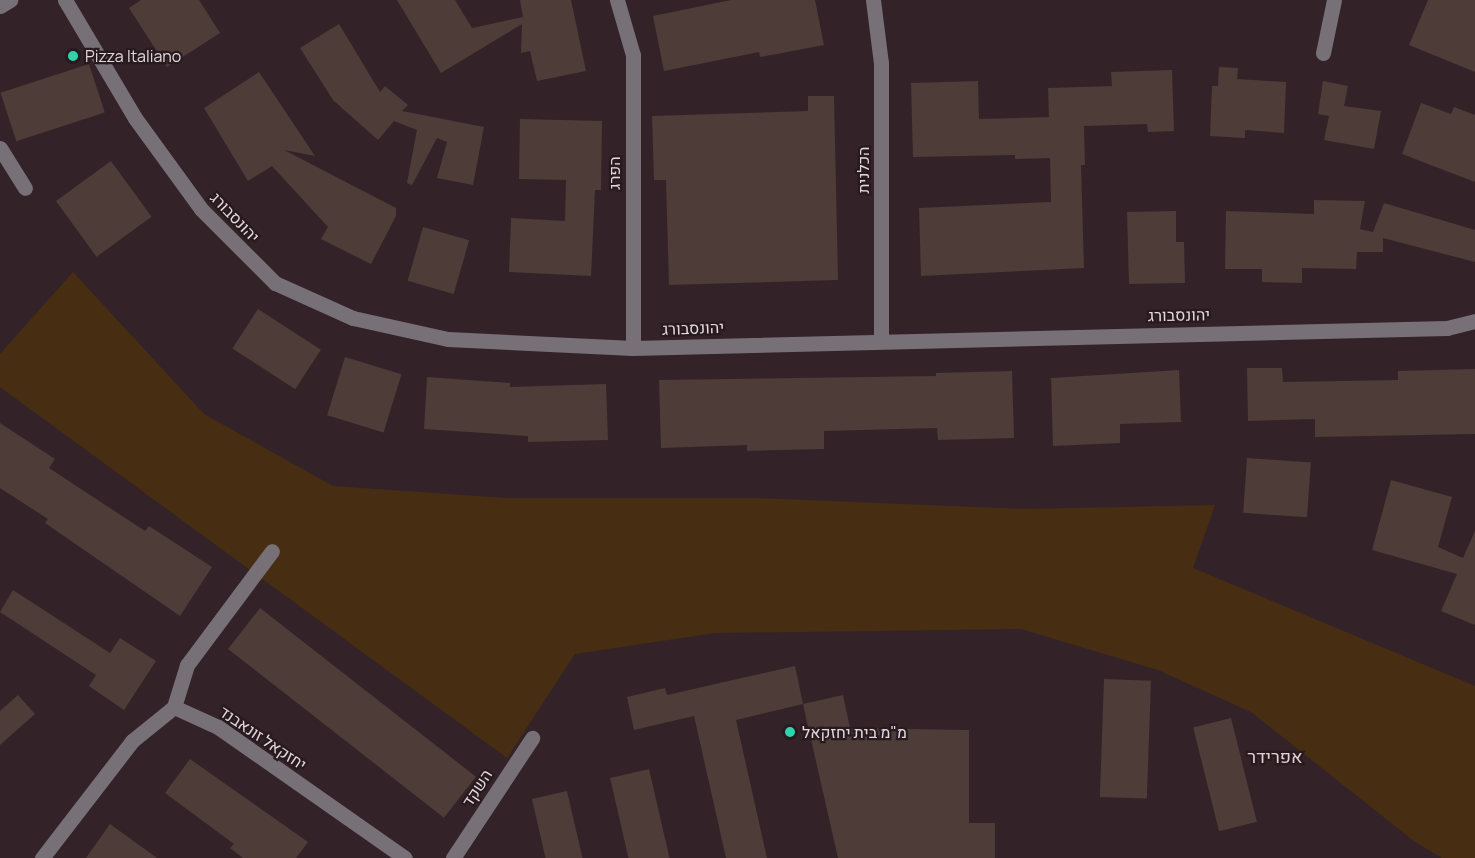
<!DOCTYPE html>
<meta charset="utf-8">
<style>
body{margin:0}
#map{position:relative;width:1475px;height:858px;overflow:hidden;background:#332328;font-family:Manrope,Heebo,sans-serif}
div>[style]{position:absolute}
.green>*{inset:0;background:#472e12}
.building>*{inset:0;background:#4d3c38;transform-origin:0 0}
.minor>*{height:15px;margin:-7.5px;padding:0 7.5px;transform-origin:7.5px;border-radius:7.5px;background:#777177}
.dots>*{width:16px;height:16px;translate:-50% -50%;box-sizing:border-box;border:3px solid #281a1e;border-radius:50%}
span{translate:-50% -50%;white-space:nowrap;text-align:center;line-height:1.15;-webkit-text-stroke:4.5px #281a1e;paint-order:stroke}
.poi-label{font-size:16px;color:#e3d9dc}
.left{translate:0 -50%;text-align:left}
.street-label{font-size:16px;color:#e3d9dc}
.neighbourhood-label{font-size:18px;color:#e3ced4}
</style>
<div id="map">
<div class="green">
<i style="clip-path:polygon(73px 272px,204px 414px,333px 486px,506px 498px,757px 498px,1026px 509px,1215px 505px,1193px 568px,1475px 686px,1475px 858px,1442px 858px,1414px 841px,1251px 712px,1158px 670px,1021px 629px,715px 633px,575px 654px,507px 758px,0 387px,0 354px)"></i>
</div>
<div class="building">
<i style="clip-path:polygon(141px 0,199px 0,220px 33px,167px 67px,129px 8px)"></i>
<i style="clip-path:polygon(397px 0,455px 0,472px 28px,523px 17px,520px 0,571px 0,586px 71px,537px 81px,530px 51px,521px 53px,522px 24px,441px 73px)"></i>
<i style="clip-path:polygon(731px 0,815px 0,824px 45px,760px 57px,759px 52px,664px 71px,653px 16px)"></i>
<i style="clip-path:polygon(1428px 0,1475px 0,1475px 72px,1409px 45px)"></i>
<i style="clip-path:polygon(339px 24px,380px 92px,385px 86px,408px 105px,402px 111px,484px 127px,473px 185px,437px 178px,447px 142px,437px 138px,412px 185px,407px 183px,417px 130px,394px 121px,378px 140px,333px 100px,300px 48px)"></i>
<i style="left:89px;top:64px;width:51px;height:93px;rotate:72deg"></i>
<i style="clip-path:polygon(1219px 67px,1238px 68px,1237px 79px,1286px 82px,1284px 133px,1245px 130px,1245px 138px,1210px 136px,1212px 86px,1218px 86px)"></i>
<i style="clip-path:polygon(1172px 70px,1174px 131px,1148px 132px,1147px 124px,1084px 126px,1085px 165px,1081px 165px,1084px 268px,921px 276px,919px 208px,1051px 202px,1050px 158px,1015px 159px,1015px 155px,913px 157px,911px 83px,978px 81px,979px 119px,1049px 117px,1048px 88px,1112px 86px,1111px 72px)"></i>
<i style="clip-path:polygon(259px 72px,315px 156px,284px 150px,396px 208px,396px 216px,371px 264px,321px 239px,328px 227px,272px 166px,248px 181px,204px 108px)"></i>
<i style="clip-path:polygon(1323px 81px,1348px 86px,1344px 106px,1381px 111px,1374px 149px,1324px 140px,1329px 116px,1318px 114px)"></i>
<i style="clip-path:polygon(808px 96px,834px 96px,838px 280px,669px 285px,666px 180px,654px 180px,652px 116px,808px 111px)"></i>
<i style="clip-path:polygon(1421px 103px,1451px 114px,1454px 107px,1475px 115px,1475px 182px,1402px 154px)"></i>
<i style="clip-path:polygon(520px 119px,602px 121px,601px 190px,595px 190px,591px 276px,509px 272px,511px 218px,565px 221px,566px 180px,519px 179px)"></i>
<i style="left:111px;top:161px;width:69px;height:68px;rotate:54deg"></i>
<i style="clip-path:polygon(1314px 200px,1365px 201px,1360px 229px,1373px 232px,1384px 203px,1475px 230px,1475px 262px,1383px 238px,1383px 252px,1357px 252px,1356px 269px,1302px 268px,1302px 283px,1262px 282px,1262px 269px,1225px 269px,1226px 211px,1314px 214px)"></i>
<i style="clip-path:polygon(1176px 211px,1176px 242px,1184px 242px,1185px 283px,1129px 284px,1127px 212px)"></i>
<i style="left:423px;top:227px;width:48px;height:56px;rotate:16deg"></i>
<i style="left:258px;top:309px;width:75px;height:47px;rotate:33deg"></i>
<i style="left:345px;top:357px;width:59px;height:61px;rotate:17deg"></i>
<i style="clip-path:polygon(1247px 368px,1282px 368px,1283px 382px,1398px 380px,1398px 371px,1475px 369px,1475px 434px,1315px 437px,1315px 419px,1248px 421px)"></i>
<i style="clip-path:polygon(1179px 370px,1181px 422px,1120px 424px,1120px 443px,1053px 446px,1051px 378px)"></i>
<i style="clip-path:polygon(1012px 371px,1014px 438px,938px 440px,937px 428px,824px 431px,824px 449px,747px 451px,747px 445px,661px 448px,659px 380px,936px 376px,936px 373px)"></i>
<i style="clip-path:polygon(427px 377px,510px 383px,510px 387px,606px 384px,608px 440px,528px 442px,528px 436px,424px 429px)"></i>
<i style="clip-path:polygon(0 423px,55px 459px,49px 468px,145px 531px,149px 526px,212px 567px,180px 616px,45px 523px,48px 519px,0 488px)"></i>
<i style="left:1247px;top:458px;width:64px;height:55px;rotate:4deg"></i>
<i style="clip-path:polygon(1391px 480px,1452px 497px,1438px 547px,1463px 558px,1475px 531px,1475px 625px,1441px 611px,1457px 574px,1372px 550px)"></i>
<i style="clip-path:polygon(13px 590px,110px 653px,120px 638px,156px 661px,124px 710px,89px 686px,96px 675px,0 612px)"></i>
<i style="left:260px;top:608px;width:274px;height:52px;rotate:38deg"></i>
<i style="clip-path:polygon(795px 666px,803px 704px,736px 720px,767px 858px,726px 858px,694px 716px,634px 730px,627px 697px,665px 688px,667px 695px)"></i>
<i style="left:1104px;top:679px;width:47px;height:118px;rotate:2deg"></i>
<i style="clip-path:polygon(18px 695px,35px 714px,0 745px,0 711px)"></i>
<i style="clip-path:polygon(843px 695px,850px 728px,969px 730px,969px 823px,995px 823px,995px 858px,838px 858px,803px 704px)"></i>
<i style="left:1231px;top:718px;width:107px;height:39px;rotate:76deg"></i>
<i style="clip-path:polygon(190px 759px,308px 842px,296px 858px,243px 858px,230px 848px,234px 844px,165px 793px)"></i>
<i style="left:649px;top:769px;width:91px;height:40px;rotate:77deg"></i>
<i style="left:567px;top:791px;width:69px;height:36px;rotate:77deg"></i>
<i style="clip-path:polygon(110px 824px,157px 858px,86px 858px)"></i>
</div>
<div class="minor">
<i style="left:65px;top:0;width:137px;rotate:59.3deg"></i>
<i style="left:135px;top:118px;width:112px;rotate:54deg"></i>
<i style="left:201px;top:209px;width:105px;rotate:45deg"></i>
<i style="left:275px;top:283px;width:85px;rotate:24.2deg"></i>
<i style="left:353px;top:318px;width:97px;rotate:12.5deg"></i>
<i style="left:448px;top:339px;width:185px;rotate:2.8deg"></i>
<i style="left:633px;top:348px;width:814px;rotate:-1.41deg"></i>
<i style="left:1447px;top:328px;width:29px;rotate:-14deg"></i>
<i style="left:617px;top:0;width:57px;rotate:73.8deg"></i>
<i style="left:633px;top:55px;width:293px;rotate:90deg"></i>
<i style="left:873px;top:0;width:64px;rotate:82.8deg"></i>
<i style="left:881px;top:63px;width:277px;rotate:90deg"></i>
<i style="left:0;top:6px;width:12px;rotate:-31deg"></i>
<i style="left:1323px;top:53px;width:54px;rotate:-78.3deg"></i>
<i style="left:0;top:148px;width:47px;rotate:58deg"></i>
<i style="left:174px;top:707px;width:44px;rotate:-72.8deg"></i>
<i style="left:187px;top:665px;width:142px;rotate:-53.3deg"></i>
<i style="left:42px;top:858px;width:148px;rotate:-52.4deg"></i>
<i style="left:132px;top:741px;width:54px;rotate:-39deg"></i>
<i style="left:174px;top:707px;width:48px;rotate:24.4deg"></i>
<i style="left:218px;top:727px;width:228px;rotate:35deg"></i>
<i style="left:453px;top:858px;width:144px;rotate:-56.6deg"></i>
</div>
<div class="dots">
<i style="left:73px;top:56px;background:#2cd5ab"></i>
<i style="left:790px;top:732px;background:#2cd5ab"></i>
</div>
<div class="poi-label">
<span class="left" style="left:85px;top:56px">Pizza Italiano</span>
<span class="left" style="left:802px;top:732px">מ"מ בית יחזקאל</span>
</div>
<div class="street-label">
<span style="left:863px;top:170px;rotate:-90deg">הכלנית</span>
<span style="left:614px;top:173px;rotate:-90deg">הפרג</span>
<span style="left:235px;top:217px;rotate:46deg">יהונסבורג</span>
<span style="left:1179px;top:315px;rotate:-1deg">יהונסבורג</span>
<span style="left:693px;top:328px;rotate:-2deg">יהונסבורג</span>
<span style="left:263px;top:738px;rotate:34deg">יחזקאל זונאבנד</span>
<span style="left:477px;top:788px;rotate:-57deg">השקד</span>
</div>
<div class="neighbourhood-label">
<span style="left:1275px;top:756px">אפרידר</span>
</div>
</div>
